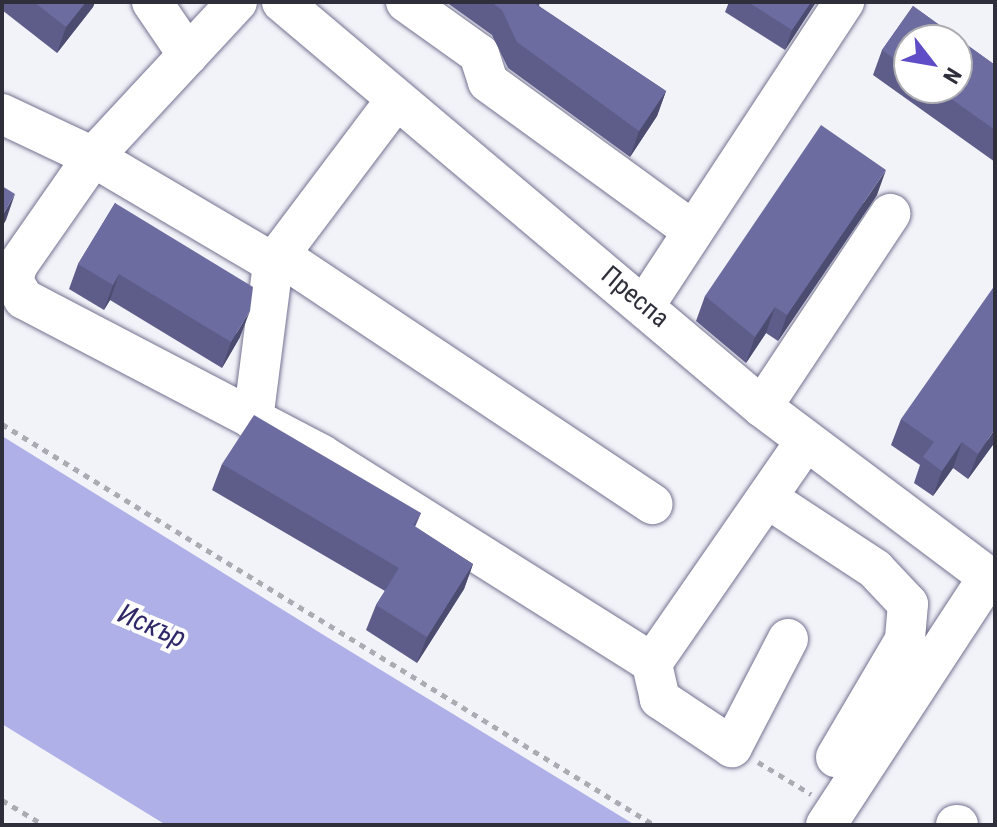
<!DOCTYPE html>
<meta charset="utf-8">
<style>
body{margin:0}
#map{position:relative;width:997px;height:827px;overflow:hidden;background:#f2f2f9;font-family:"Roboto Condensed",sans-serif}
div>[style]{position:absolute}
.water>*{inset:0;background:#b0b0e8}
.path>*{height:5px;margin-top:-2.5px;transform-origin:0;background:repeating-linear-gradient(90deg,#ababb4 0 6px,transparent 0 12px)}
.roads{filter:drop-shadow(0 0 2px #727291) drop-shadow(0 0 2px #727291)}
.minor>*{height:40px;margin:-20px;padding:0 20px;transform-origin:20px;border-radius:20px;background:#fff}
.wall>*{inset:0;background:#5e5d8a}
.shaded-wall>*{inset:0;background:#4c4c70}
.building>*{inset:0;background:#6d6ca0}
span{translate:-50% -50%;white-space:nowrap;text-align:center;line-height:1.15;-webkit-text-stroke:8px #fff;paint-order:stroke}
.street-label{font-size:26px;color:#2f2f3c}
.water-label{font-size:28px;color:#302869;font-style:italic}
.frame{position:absolute;inset:0;border:4px solid #2f2f3c;pointer-events:none}
.north{position:absolute;left:893px;top:24px;width:80px;height:80px;box-sizing:border-box;background:#fff;border:2px solid #acacb1;border-radius:50%;rotate:121deg;font-size:22px;font-weight:700;line-height:32px;text-align:center;color:#2f2f3c}
.north::after{content:'';display:block;margin:auto;width:28px;height:36px;background:#5e4dc6;clip-path:polygon(50% 0,100% 100%,50% 72%,0 100%)}
</style>
<div id="map">
<div class="water">
<i style="clip-path:polygon(2px 436px,335px 642px,635px 825px,166px 825px,2px 724px)"></i>
</div>
<div class="path">
<i style="left:2px;top:424px;width:765px;rotate:31.59deg"></i>
<i style="left:758px;top:762px;width:62px;rotate:31.1deg"></i>
<i style="left:2px;top:800px;width:49px;rotate:30.8deg"></i>
</div>
<div class="roads">
<div class="minor">
<i style="left:152px;top:2px;width:64px;rotate:55.8deg"></i>
<i style="left:237px;top:2px;width:212px;rotate:132.9deg"></i>
<i style="left:93px;top:157px;width:133px;rotate:124.9deg"></i>
<i style="left:17px;top:266px;width:16px;rotate:105deg"></i>
<i style="left:13px;top:281px;width:21px;rotate:59deg"></i>
<i style="left:24px;top:299px;width:336px;rotate:27.6deg"></i>
<i style="left:322px;top:455px;width:390px;rotate:32.2deg"></i>
<i style="left:282px;top:2px;width:628px;rotate:40.16deg"></i>
<i style="left:762px;top:407px;width:291px;rotate:36.9deg"></i>
<i style="left:406px;top:2px;width:90px;rotate:35.5deg"></i>
<i style="left:479px;top:54px;width:29px;rotate:72deg"></i>
<i style="left:488px;top:82px;width:253px;rotate:36deg"></i>
<i style="left:2px;top:114px;width:101px;rotate:25.3deg"></i>
<i style="left:93px;top:157px;width:209px;rotate:30.5deg"></i>
<i style="left:279px;top:255px;width:449px;rotate:33.7deg"></i>
<i style="left:645px;top:305px;width:363px;rotate:-56.7deg"></i>
<i style="left:762px;top:407px;width:232px;rotate:-56.4deg"></i>
<i style="left:253px;top:420px;width:158px;rotate:-82.7deg"></i>
<i style="left:273px;top:263px;width:204px;rotate:-53deg"></i>
<i style="left:767px;top:498px;width:129px;rotate:33.3deg"></i>
<i style="left:875px;top:569px;width:48px;rotate:46.7deg"></i>
<i style="left:908px;top:604px;width:36px;rotate:95deg"></i>
<i style="left:905px;top:640px;width:136px;rotate:120.5deg"></i>
<i style="left:788px;top:639px;width:122px;rotate:117.4deg"></i>
<i style="left:732px;top:747px;width:87px;rotate:-146.3deg"></i>
<i style="left:660px;top:699px;width:37px;rotate:-103deg"></i>
<i style="left:652px;top:663px;width:269px;rotate:-55.3deg"></i>
<i style="left:826px;top:825px;width:296px;rotate:-56.8deg"></i>
<i style="left:956px;top:825px;width:2px"></i>
</div>
</div>
<div class="wall">
<i style="clip-path:polygon(2px 2px,95px 2px,93px 7px,57px 53px,2px 10px)"></i>
<i style="clip-path:polygon(446px 2px,540px 2px,539px 6px,666px 91px,657px 116px,630px 157px,508px 68px,492px 35px)"></i>
<i style="clip-path:polygon(729px 2px,816px 2px,785px 50px,725px 12px)"></i>
<i style="clip-path:polygon(evenodd,913px 6px,995px 65px,995px 162px,873px 75px,882px 50px,913px 6px,909px 40px,957px 40px,957px 88px,909px 88px,909px 40px)"></i>
<i style="clip-path:polygon(877px 195px,778px 341px,766px 333px,746px 363px,696px 321px,705px 296px)"></i>
<i style="clip-path:polygon(115px 203px,240px 337px,222px 368px,110px 300px,104px 310px,69px 289px,78px 264px)"></i>
<i style="clip-path:polygon(901px 419px,995px 442px,968px 479px,953px 468px,933px 496px,914px 483px,920px 465px,891px 445px)"></i>
<i style="clip-path:polygon(222px 464px,421px 513px,415px 527px,473px 564px,464px 589px,417px 663px,366px 630px,376px 605px,385px 591px,212px 490px)"></i>
</div>
<div class="shaded-wall">
<i style="clip-path:polygon(86px 2px,95px 2px,93px 7px,57px 53px,66px 27px)"></i>
<i style="clip-path:polygon(811px 2px,816px 2px,785px 50px,792px 30px)"></i>
<i style="clip-path:polygon(666px 91px,657px 116px,630px 157px,639px 131px)"></i>
<i style="clip-path:polygon(886px 170px,877px 195px,778px 341px,787px 315px)"></i>
<i style="clip-path:polygon(15px 194px,6px 220px,2px 227px,2px 216px)"></i>
<i style="clip-path:polygon(119px 274px,110px 300px,104px 310px,113px 285px)"></i>
<i style="clip-path:polygon(775px 307px,766px 333px,746px 363px,755px 337px)"></i>
<i style="clip-path:polygon(250px 311px,240px 337px,222px 368px,231px 342px)"></i>
<i style="clip-path:polygon(995px 429px,995px 442px,968px 479px,978px 454px)"></i>
<i style="clip-path:polygon(962px 442px,953px 468px,933px 496px,942px 471px)"></i>
<i style="clip-path:polygon(473px 564px,464px 589px,417px 663px,427px 637px)"></i>
</div>
<div class="building">
<i style="clip-path:polygon(34px 2px,86px 2px,66px 27px)"></i>
<i style="clip-path:polygon(491px 2px,536px 2px,535px 4px,666px 91px,639px 131px,517px 42px,502px 10px)"></i>
<i style="clip-path:polygon(748px 2px,811px 2px,792px 30px)"></i>
<i style="clip-path:polygon(913px 6px,995px 65px,995px 130px,936px 88px,957px 88px,957px 40px,909px 40px,909px 69px,882px 50px)"></i>
<i style="clip-path:polygon(821px 125px,886px 170px,787px 315px,775px 307px,755px 337px,705px 296px)"></i>
<i style="clip-path:polygon(2px 186px,15px 194px,2px 216px)"></i>
<i style="clip-path:polygon(115px 203px,253px 287px,250px 311px,231px 342px,119px 274px,113px 285px,78px 264px)"></i>
<i style="clip-path:polygon(995px 285px,995px 429px,978px 454px,962px 442px,942px 471px,923px 457px,934px 442px,901px 419px)"></i>
<i style="clip-path:polygon(254px 415px,421px 513px,413px 525px,473px 564px,427px 637px,376px 605px,399px 568px,222px 464px)"></i>
</div>
<div class="street-label">
<span style="left:635px;top:297px;rotate:40deg">Преспа</span>
</div>
<div class="water-label">
<span style="left:152px;top:626px;rotate:23deg">Искър</span>
</div>
<div class="frame"></div>
<div class="north">N</div>
</div>
